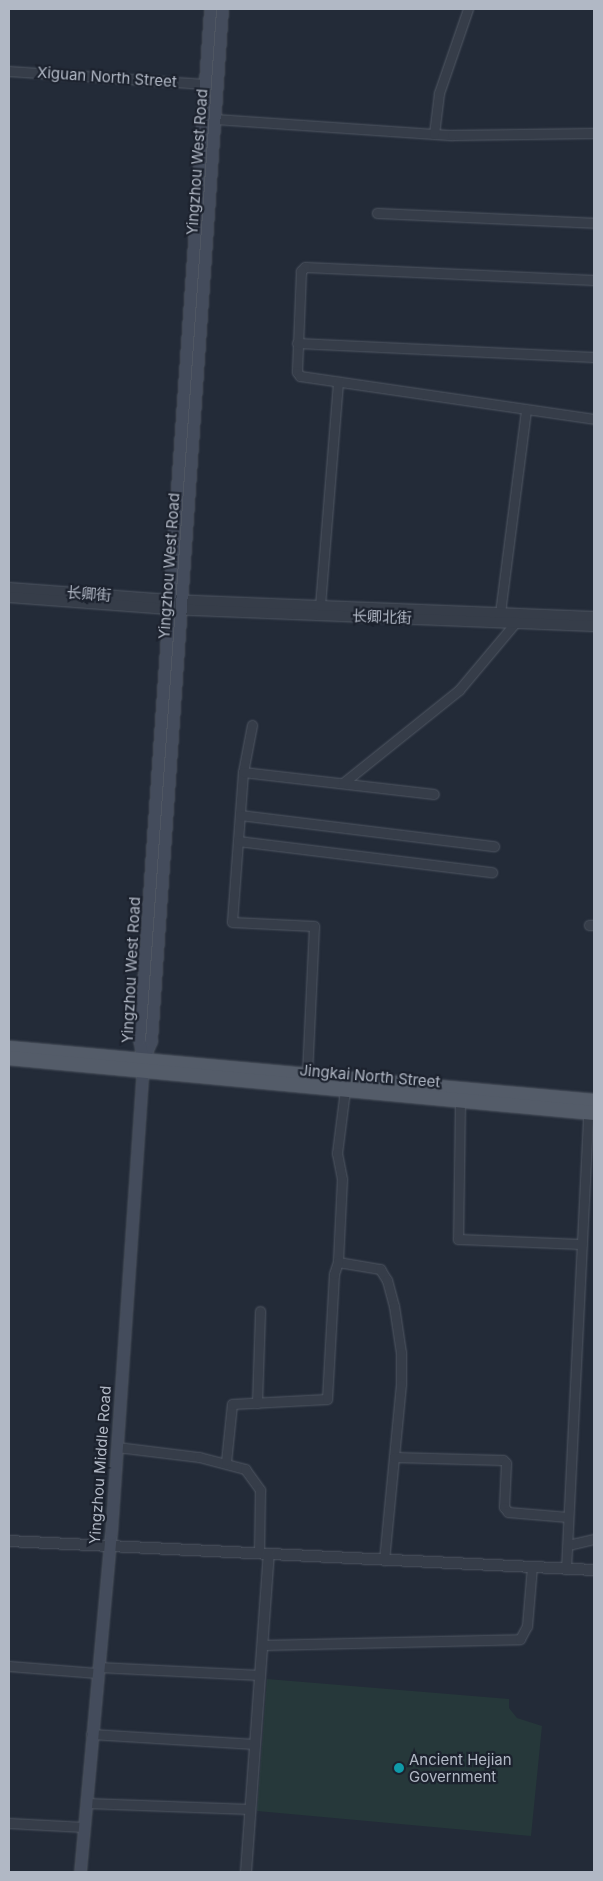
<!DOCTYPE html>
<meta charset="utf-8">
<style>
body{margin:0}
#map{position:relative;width:603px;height:1881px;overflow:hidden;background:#232b38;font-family:Inter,"Noto Sans SC",sans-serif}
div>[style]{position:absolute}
.green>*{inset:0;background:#26383a}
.roads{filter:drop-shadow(0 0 1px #515864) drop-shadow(0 0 1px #515864)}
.minor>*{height:9px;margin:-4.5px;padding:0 4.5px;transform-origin:4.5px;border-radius:4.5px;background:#363d49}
.tertiary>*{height:10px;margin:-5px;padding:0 5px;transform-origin:5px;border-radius:5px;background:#363d49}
.secondary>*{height:11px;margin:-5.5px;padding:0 5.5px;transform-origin:5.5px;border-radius:5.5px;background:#444c5c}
.primary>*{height:14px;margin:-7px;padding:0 7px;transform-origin:7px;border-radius:7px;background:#545c69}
.dots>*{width:14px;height:14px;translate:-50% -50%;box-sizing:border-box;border:2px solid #1c222e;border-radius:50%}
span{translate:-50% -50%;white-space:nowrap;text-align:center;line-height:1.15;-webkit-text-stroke:4.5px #1c222e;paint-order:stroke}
.street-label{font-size:15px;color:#b1b8c5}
.poi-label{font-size:15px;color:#b1b8c5}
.left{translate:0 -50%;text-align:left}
.frame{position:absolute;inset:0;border:10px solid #b1b8c5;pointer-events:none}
</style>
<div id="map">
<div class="green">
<i style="clip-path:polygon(267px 1679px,509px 1699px,509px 1708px,517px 1718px,542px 1726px,531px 1836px,257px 1811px)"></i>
</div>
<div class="roads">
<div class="minor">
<i style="left:9px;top:71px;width:196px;rotate:3.8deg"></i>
<i style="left:215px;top:119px;width:238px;rotate:3.9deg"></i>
<i style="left:452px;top:135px;width:142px;rotate:-0.8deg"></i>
<i style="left:434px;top:134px;width:41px;rotate:-83deg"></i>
<i style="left:439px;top:93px;width:89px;rotate:-71deg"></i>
<i style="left:377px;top:213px;width:217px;rotate:2.6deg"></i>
<i style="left:594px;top:280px;width:289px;rotate:-177.4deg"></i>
<i style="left:305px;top:267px;width:6px;rotate:135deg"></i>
<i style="left:301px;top:271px;width:101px;rotate:92.3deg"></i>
<i style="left:297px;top:372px;width:5px;rotate:53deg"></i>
<i style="left:300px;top:376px;width:297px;rotate:8.3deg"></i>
<i style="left:297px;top:343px;width:297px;rotate:2.7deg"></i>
<i style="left:320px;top:606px;width:225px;rotate:-85.4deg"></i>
<i style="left:500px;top:613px;width:205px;rotate:-82.7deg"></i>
<i style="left:252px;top:725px;width:48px;rotate:100.8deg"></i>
<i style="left:243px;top:772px;width:150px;rotate:94.2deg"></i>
<i style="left:232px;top:922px;width:82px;rotate:2.8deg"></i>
<i style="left:314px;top:926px;width:149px;rotate:92.7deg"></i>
<i style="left:243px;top:772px;width:192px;rotate:6.6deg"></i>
<i style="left:343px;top:783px;width:149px;rotate:-38.7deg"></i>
<i style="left:459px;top:690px;width:87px;rotate:-50.1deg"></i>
<i style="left:240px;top:815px;width:256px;rotate:7deg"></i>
<i style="left:238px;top:841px;width:256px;rotate:7deg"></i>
<i style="left:589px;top:925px;width:5px"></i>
<i style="left:345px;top:1090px;width:64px;rotate:97.2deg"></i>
<i style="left:337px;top:1153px;width:26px;rotate:79deg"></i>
<i style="left:342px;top:1179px;width:83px;rotate:92.8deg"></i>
<i style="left:338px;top:1262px;width:43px;rotate:9.5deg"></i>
<i style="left:380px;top:1269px;width:13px;rotate:58deg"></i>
<i style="left:387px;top:1280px;width:27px;rotate:75deg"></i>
<i style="left:394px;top:1306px;width:48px;rotate:81.5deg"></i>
<i style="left:401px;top:1353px;width:31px;rotate:90deg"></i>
<i style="left:401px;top:1384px;width:177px;rotate:95.5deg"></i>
<i style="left:460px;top:1101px;width:138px;rotate:90.8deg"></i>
<i style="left:458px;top:1239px;width:124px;rotate:2.3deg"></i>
<i style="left:257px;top:1403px;width:92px;rotate:-88.1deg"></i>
<i style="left:117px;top:1447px;width:83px;rotate:7deg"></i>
<i style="left:199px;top:1457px;width:48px;rotate:14.6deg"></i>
<i style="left:245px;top:1469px;width:26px;rotate:54deg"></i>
<i style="left:260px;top:1490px;width:63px;rotate:90.9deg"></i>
<i style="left:394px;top:1457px;width:109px;rotate:1.6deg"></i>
<i style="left:503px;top:1460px;width:4px;rotate:45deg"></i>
<i style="left:506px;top:1463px;width:44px;rotate:92.6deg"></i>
<i style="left:504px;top:1507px;width:6px;rotate:51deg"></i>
<i style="left:508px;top:1512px;width:60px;rotate:4.8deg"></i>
<i style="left:226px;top:1462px;width:58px;rotate:-84.1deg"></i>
<i style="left:232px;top:1404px;width:95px;rotate:-3deg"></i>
<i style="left:327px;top:1399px;width:125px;rotate:-86.8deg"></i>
<i style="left:334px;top:1274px;width:13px;rotate:-72deg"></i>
<i style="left:568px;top:1545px;width:27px;rotate:-13deg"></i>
<i style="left:566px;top:1569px;width:458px;rotate:-87.2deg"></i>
<i style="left:262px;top:1645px;width:258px;rotate:-1.3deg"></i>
<i style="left:520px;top:1639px;width:15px;rotate:-62deg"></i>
<i style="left:527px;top:1626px;width:59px;rotate:-85.2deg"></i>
<i style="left:9px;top:1666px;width:88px;rotate:4.5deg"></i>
<i style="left:98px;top:1667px;width:162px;rotate:2.8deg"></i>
<i style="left:91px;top:1734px;width:164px;rotate:3.5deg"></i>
<i style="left:86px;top:1803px;width:164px;rotate:2.1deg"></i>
<i style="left:9px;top:1823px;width:75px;rotate:3.1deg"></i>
</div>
<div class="tertiary">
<i style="left:9px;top:588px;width:161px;rotate:4.3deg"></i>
<i style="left:170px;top:600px;width:424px;rotate:2.3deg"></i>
<i style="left:9px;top:597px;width:160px;rotate:4.3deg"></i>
<i style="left:169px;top:609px;width:425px;rotate:2.3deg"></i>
<i style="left:9px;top:1541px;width:586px;rotate:2.84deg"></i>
<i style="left:246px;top:1872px;width:319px;rotate:-85.9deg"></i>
</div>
<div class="secondary">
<i style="left:143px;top:1060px;width:21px;rotate:-67deg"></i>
<i style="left:151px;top:1041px;width:1034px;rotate:-86.06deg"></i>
<i style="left:80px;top:1872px;width:339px;rotate:-84.8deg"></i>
<i style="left:111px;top:1534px;width:475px;rotate:-86.1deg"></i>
<i style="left:143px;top:1060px;width:20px;rotate:-101deg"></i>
<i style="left:139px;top:1040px;width:1033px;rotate:-86.06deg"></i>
</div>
<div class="primary">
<i style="left:9px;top:1048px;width:587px;rotate:5.18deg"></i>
<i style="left:9px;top:1058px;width:588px;rotate:5.37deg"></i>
</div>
</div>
<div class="dots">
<i style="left:399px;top:1768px;background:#0f9aa8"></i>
</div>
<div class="street-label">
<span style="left:107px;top:77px;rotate:4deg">Xiguan North Street</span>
<span style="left:197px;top:162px;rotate:-86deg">Yingzhou West Road</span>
<span style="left:169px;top:566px;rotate:-86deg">Yingzhou West Road</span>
<span style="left:89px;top:594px;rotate:4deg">长卿街</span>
<span style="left:382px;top:617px;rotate:2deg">长卿北街</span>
<span style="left:131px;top:970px;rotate:-87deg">Yingzhou West Road</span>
<span style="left:370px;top:1076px;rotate:5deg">Jingkai North Street</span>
<span style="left:100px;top:1465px;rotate:-86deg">Yingzhou Middle Road</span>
</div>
<div class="poi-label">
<span class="left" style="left:409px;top:1768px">Ancient Hejian<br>Government</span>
</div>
<div class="frame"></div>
</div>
